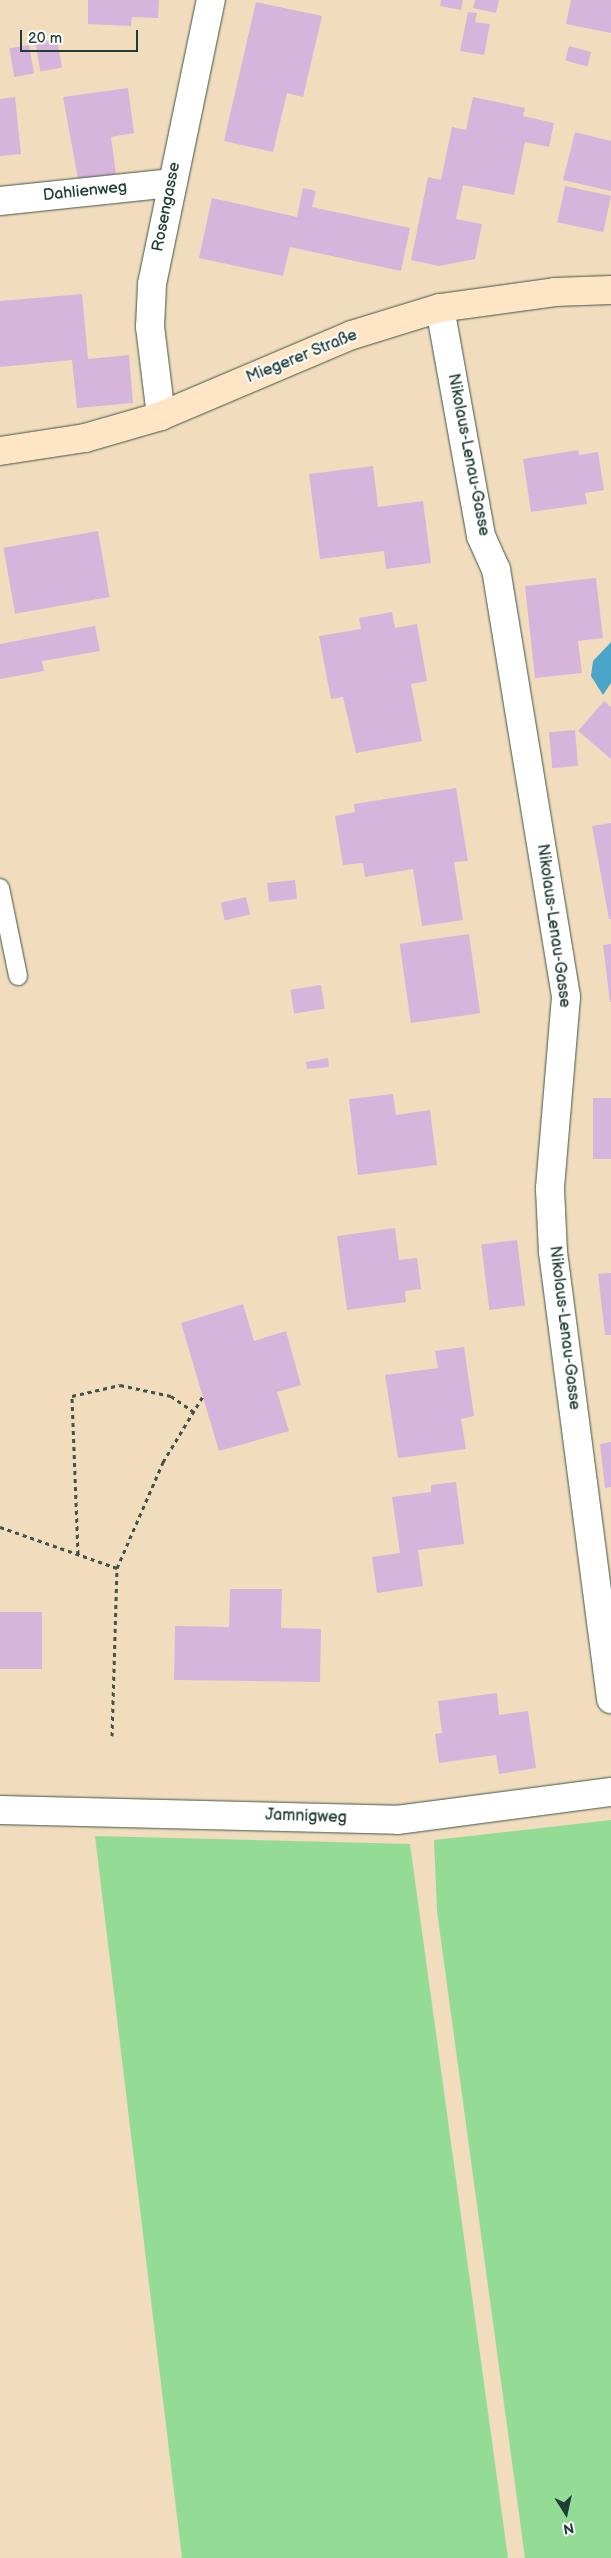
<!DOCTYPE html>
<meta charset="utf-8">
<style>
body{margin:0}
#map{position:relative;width:611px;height:2558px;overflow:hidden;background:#f1ddbd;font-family:"Balsamiq Sans",sans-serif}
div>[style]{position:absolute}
.green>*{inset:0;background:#94dc96}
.water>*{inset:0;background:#4ba5c8}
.building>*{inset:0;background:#d7b4db;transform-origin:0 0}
.path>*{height:3px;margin-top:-1.5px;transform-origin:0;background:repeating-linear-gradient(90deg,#3e5549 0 4px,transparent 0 8px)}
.roads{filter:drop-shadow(0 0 1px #3e5549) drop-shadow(0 0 1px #3e5549)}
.service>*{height:18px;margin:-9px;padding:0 9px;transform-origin:9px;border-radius:9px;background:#fff}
.minor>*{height:28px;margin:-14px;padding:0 14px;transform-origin:14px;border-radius:14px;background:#fff}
.secondary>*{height:28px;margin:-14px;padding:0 14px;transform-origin:14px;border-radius:14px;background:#fde5c5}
span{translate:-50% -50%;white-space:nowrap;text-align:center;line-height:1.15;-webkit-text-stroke:4px #fff;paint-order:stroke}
.street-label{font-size:16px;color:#1f3d34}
.north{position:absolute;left:541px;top:2488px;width:50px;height:50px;-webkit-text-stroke:4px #fff;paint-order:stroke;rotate:170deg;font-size:14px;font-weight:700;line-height:20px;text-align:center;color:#1f3d34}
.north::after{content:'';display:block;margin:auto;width:18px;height:22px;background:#1f3d34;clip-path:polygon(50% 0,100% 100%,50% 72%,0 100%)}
.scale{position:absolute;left:20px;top:30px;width:118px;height:22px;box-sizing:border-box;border:2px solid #1f3d34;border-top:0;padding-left:6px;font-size:15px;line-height:18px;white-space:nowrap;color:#1f3d34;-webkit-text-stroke:4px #fff;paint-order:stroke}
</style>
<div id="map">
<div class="green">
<i style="clip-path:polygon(611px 1820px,611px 2558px,525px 2558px,437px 1911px,434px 1840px)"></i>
<i style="clip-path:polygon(95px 1836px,410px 1844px,508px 2558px,182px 2558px)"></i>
</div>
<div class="water">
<i style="clip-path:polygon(611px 642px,611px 683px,603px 695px,591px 676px,593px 661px)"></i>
</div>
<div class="building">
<i style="clip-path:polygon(88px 0,159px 0,158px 18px,132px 17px,131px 26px,88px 24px)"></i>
<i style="clip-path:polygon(441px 0,463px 0,461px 10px,440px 6px)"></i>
<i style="clip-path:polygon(475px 0,499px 0,496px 13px,473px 8px)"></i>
<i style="clip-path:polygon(571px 0,611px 0,611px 33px,566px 24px)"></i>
<i style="clip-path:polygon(256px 2px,322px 16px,303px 97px,287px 93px,273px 152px,224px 141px)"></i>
<i style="clip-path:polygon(468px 12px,477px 13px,475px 22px,490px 24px,484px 55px,460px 51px)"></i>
<i style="left:57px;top:39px;width:29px;height:22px;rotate:80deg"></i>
<i style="left:29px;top:45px;width:29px;height:20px;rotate:80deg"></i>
<i style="left:569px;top:46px;width:23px;height:15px;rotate:15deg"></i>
<i style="clip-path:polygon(128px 88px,134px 133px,111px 137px,116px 174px,78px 179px,63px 97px)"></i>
<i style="clip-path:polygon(15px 97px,21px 154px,0 156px,0 99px)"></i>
<i style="clip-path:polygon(473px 97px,525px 108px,523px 116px,554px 123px,549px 147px,525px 142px,514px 195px,463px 185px,456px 219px,482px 224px,475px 259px,439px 266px,411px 260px,428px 177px,441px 180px,452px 127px,466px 130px)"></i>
<i style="clip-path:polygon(575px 132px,611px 141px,611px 191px,563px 180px)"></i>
<i style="left:565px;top:186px;width:47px;height:37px;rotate:12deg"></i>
<i style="clip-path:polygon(303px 188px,316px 191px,312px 207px,410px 228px,401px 271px,290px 247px,283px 276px,199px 258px,212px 198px,297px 217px)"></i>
<i style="clip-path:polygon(82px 294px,88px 359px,129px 355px,133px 403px,77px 408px,72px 360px,0 367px,0 301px)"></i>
<i style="clip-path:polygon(578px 450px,579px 455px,598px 452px,604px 490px,585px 493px,587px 504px,531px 512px,523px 459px)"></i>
<i style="clip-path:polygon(373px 466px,378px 507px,423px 501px,431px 563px,386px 569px,384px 551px,320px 559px,309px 474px)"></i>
<i style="left:98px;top:531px;width:67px;height:96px;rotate:80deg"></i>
<i style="clip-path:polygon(596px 578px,603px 638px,578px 641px,582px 673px,535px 678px,525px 586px)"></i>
<i style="clip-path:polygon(392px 612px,395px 628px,417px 624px,427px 681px,411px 684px,422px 741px,356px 753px,343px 697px,331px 699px,319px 636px,361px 629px,359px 618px)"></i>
<i style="clip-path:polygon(95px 626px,100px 651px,42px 661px,44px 671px,0 679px,0 644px)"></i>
<i style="clip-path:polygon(604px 701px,611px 707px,611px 759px,578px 731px)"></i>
<i style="left:575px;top:730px;width:36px;height:26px;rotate:85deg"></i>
<i style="clip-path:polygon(456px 788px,468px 861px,454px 862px,463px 920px,422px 926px,413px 869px,365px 877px,363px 863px,343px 865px,335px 816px,355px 812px,354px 804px)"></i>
<i style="clip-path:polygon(611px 823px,611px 919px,609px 919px,592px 826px)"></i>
<i style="left:295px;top:880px;width:19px;height:28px;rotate:84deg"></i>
<i style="left:246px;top:897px;width:18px;height:26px;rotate:77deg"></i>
<i style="left:469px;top:934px;width:80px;height:70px;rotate:82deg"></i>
<i style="clip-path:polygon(611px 944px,611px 1002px,610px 1002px,603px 945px)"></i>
<i style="left:321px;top:985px;width:24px;height:31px;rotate:81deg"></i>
<i style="clip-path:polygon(328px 1058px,329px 1067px,307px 1069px,306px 1062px)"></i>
<i style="clip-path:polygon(393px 1094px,396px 1115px,430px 1110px,437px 1165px,358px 1175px,349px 1099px)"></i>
<i style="left:611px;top:1098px;width:61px;height:18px;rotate:90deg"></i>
<i style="clip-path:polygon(395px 1228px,399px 1260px,417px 1258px,421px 1289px,405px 1291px,406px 1302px,347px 1310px,337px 1236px)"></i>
<i style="left:517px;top:1240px;width:66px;height:36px;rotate:83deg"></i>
<i style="clip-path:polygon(611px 1273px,611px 1335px,605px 1335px,598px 1274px)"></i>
<i style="clip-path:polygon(243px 1304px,254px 1341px,286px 1331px,301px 1385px,277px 1392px,289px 1431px,219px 1451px,181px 1323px)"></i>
<i style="clip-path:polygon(464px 1347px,474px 1416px,461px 1419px,466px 1449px,398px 1458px,385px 1375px,438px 1368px,435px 1351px)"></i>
<i style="clip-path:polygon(611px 1442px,611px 1487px,605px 1488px,600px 1444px)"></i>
<i style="clip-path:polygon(456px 1482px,464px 1544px,418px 1550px,423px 1586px,377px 1593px,372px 1557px,400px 1553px,392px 1497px,431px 1492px,431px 1485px)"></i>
<i style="clip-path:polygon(230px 1589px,282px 1589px,281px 1628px,321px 1629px,320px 1682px,174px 1680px,175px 1626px,229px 1627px)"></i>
<i style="left:0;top:1612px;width:42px;height:57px"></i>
<i style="clip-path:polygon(497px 1693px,499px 1715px,528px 1711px,536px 1768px,499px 1774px,496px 1755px,439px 1763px,435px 1734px,442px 1733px,438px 1701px)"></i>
</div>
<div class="path">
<i style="left:0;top:1527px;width:124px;rotate:19.3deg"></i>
<i style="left:78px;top:1554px;width:158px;rotate:-92.2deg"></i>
<i style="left:72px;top:1396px;width:49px;rotate:-12.9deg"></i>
<i style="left:120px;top:1385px;width:52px;rotate:12.2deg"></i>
<i style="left:171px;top:1396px;width:28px;rotate:35deg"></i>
<i style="left:112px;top:1736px;width:168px;rotate:-88.3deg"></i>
<i style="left:117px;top:1568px;width:116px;rotate:-66.5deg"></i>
<i style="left:163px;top:1462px;width:77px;rotate:-58.8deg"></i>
</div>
<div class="roads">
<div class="service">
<i style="left:0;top:888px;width:90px;rotate:78.4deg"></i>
</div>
<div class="minor">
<i style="left:0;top:201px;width:172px;rotate:-6deg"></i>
<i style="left:440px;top:308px;width:232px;rotate:79.8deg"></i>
<i style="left:481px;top:536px;width:36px;rotate:66deg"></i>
<i style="left:496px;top:569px;width:434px;rotate:80.7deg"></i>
<i style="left:566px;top:997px;width:193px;rotate:94.8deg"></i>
<i style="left:550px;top:1189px;width:63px;rotate:87.3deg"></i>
<i style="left:553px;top:1252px;width:451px;rotate:82.6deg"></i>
<i style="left:161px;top:416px;width:90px;rotate:-97deg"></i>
<i style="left:150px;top:327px;width:43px;rotate:-87.3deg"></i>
<i style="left:152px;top:284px;width:290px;rotate:-78.3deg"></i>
<i style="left:0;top:1810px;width:397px;rotate:1.4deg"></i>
<i style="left:397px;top:1820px;width:216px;rotate:-7.5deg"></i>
</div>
<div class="secondary">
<i style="left:0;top:451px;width:86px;rotate:-8.7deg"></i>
<i style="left:85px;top:438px;width:79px;rotate:-16.1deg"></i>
<i style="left:161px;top:416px;width:207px;rotate:-23deg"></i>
<i style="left:352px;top:335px;width:92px;rotate:-17.1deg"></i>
<i style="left:440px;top:308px;width:116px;rotate:-7.9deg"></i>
<i style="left:555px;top:292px;width:56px;rotate:-2deg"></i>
</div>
</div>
<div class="street-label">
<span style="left:85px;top:192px;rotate:-6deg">Dahlienweg</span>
<span style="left:167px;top:207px;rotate:-79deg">Rosengasse</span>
<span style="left:302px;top:357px;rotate:-22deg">Miegerer Straße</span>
<span style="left:468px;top:455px;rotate:79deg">Nikolaus-Lenau-Gasse</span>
<span style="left:553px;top:926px;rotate:82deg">Nikolaus-Lenau-Gasse</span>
<span style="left:564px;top:1328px;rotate:83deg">Nikolaus-Lenau-Gasse</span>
<span style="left:306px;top:1817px;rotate:2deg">Jamnigweg</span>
</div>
<div class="north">N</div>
<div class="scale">20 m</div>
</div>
